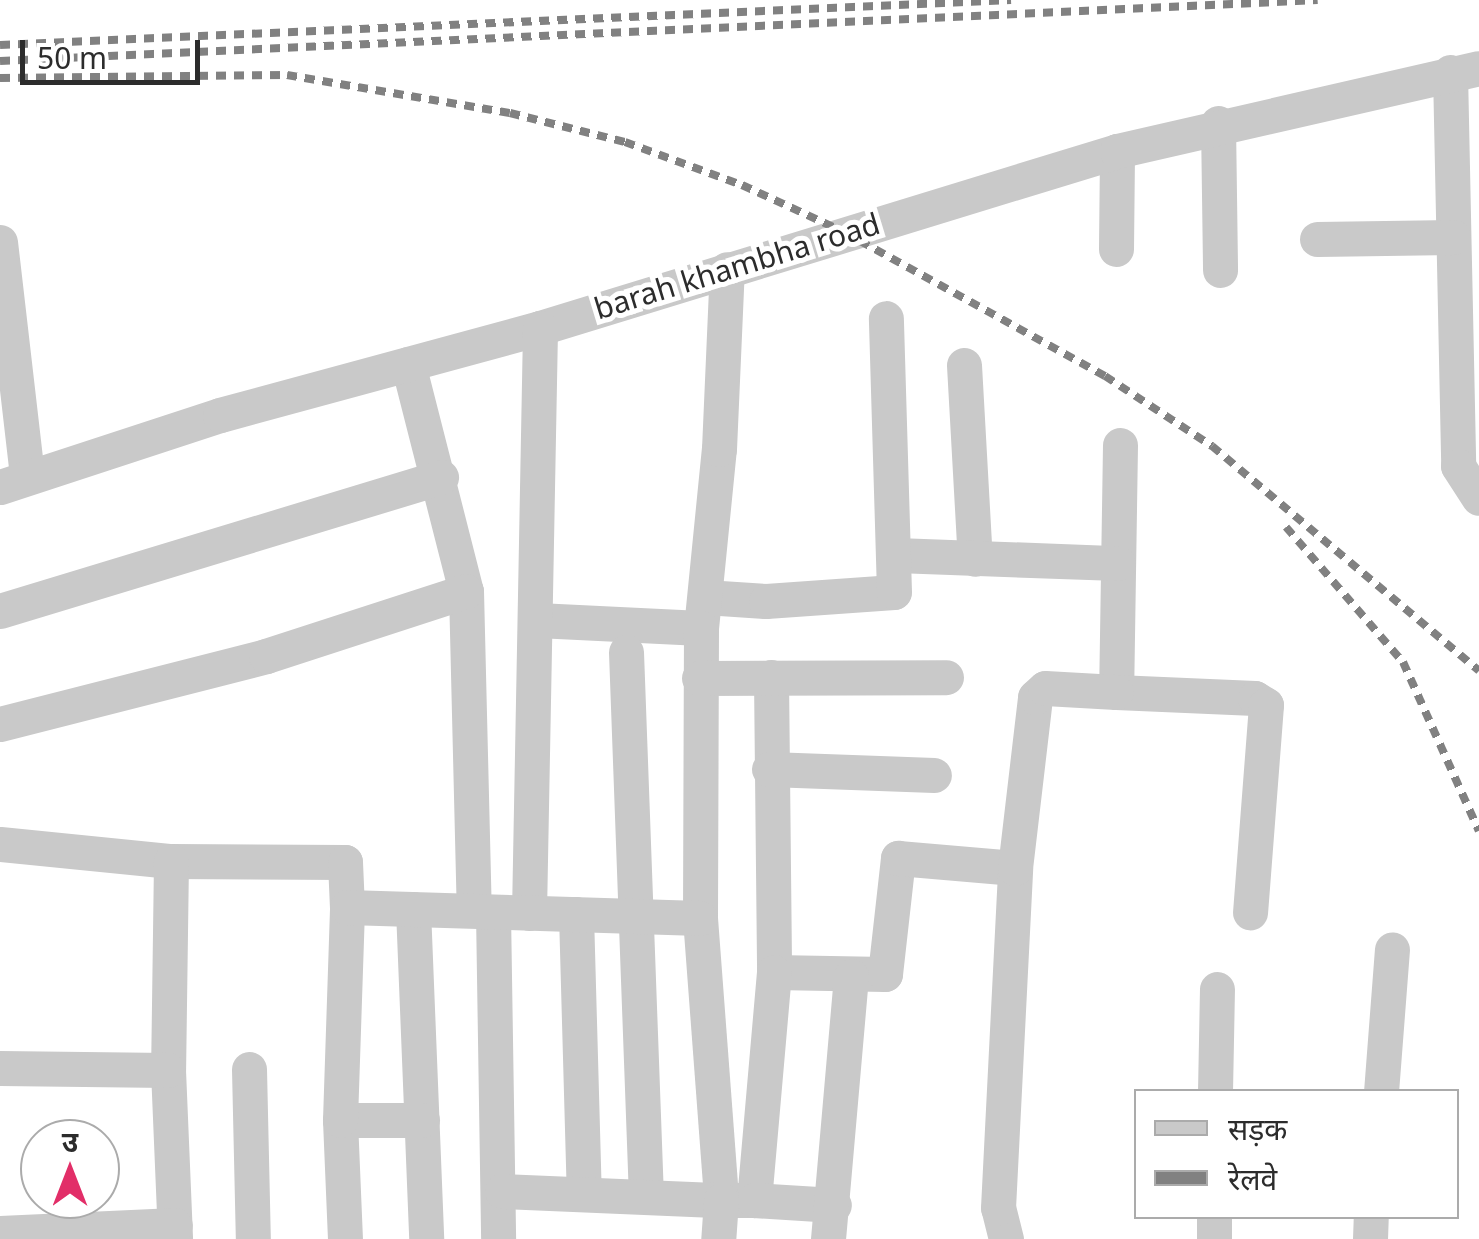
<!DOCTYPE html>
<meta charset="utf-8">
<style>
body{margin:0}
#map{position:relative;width:1479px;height:1239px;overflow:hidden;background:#fff;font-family:"Noto Sans","Noto Sans Devanagari",sans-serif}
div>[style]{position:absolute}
.minor>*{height:35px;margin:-17.5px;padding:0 17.5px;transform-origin:17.5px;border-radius:17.5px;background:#c9c9c9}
.rail>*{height:8px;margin-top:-4px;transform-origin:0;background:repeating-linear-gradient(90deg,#818181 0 10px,transparent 0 18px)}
span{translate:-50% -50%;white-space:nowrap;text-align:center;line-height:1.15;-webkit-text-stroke:10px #fff;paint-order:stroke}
.street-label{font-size:30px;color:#2c2c2c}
.legend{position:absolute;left:1134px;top:1089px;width:325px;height:130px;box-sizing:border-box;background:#fff;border:2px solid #ababab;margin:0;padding:12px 18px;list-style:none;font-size:30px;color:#2c2c2c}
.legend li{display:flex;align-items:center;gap:20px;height:50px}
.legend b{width:50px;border:2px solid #ababab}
.north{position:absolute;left:20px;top:1119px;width:100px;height:100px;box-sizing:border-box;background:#fff;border:2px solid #ababab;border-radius:50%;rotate:0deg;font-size:28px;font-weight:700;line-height:40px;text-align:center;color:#2c2c2c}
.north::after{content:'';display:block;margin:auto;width:35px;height:45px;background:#e22e68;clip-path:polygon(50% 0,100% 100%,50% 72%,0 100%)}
.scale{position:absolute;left:20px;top:40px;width:180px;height:45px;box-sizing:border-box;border:5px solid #2c2c2c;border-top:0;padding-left:12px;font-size:30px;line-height:35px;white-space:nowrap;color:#2c2c2c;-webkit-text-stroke:8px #fff;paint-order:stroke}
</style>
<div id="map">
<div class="minor">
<i style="left:1450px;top:72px;width:394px;rotate:88.8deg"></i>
<i style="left:1458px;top:466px;width:38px;rotate:57deg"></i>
<i style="left:1218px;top:123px;width:147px;rotate:89.2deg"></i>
<i style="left:1317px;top:239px;width:136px;rotate:-0.8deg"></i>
<i style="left:0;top:242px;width:237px;rotate:83.4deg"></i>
<i style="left:1116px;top:249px;width:98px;rotate:-89.4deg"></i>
<i style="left:408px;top:364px;width:234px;rotate:75.7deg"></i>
<i style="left:466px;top:591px;width:319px;rotate:88.6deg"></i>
<i style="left:964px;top:365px;width:194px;rotate:86.8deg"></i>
<i style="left:1120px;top:445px;width:247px;rotate:90.9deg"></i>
<i style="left:1116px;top:692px;width:139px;rotate:2.5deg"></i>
<i style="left:1255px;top:698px;width:13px;rotate:32deg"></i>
<i style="left:1266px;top:705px;width:208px;rotate:94.4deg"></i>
<i style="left:0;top:487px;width:231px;rotate:-18.1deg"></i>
<i style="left:220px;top:415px;width:332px;rotate:-15.2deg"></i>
<i style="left:540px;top:328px;width:604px;rotate:-17.05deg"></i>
<i style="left:1117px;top:151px;width:371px;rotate:-12.9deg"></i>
<i style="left:896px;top:555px;width:222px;rotate:2.1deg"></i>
<i style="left:705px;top:597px;width:61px;rotate:3.8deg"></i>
<i style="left:766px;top:601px;width:128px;rotate:-4deg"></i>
<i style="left:894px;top:592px;width:274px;rotate:-91.7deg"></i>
<i style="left:0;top:611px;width:461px;rotate:-16.9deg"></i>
<i style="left:537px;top:620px;width:164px;rotate:2.8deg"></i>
<i style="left:701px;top:628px;width:180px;rotate:-84.3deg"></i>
<i style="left:719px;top:449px;width:180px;rotate:-87.5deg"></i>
<i style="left:701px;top:628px;width:290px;rotate:90.2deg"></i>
<i style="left:700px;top:918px;width:283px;rotate:85.7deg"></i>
<i style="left:721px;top:1200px;width:33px"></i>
<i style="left:626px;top:652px;width:545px;rotate:87.9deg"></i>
<i style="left:771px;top:677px;width:295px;rotate:89.4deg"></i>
<i style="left:774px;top:972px;width:111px;rotate:1deg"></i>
<i style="left:885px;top:974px;width:117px;rotate:-83.6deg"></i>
<i style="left:898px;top:858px;width:117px;rotate:4.9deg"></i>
<i style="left:699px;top:678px;width:247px;rotate:-0.2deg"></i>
<i style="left:0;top:724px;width:275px;rotate:-14.3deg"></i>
<i style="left:266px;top:656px;width:210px;rotate:-18deg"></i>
<i style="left:769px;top:769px;width:165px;rotate:2.1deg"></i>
<i style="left:0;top:844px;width:172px;rotate:5.7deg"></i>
<i style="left:171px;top:861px;width:174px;rotate:0.3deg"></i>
<i style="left:345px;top:862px;width:45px;rotate:87.5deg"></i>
<i style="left:171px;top:861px;width:209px;rotate:90.8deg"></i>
<i style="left:168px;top:1070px;width:169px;rotate:87.6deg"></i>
<i style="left:413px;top:909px;width:330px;rotate:87.7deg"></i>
<i style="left:493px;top:912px;width:327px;rotate:89.1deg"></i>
<i style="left:529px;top:913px;width:585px;rotate:-88.92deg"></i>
<i style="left:576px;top:914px;width:279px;rotate:88.4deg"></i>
<i style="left:774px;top:972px;width:229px;rotate:95deg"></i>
<i style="left:754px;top:1200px;width:80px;rotate:3.6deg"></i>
<i style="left:0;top:1068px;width:168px;rotate:0.7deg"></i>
<i style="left:249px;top:1069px;width:170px;rotate:88.7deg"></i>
<i style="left:1215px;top:1092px;width:103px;rotate:-88.9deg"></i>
<i style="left:1381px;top:1092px;width:143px;rotate:-85.6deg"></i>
<i style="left:340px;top:1120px;width:119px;rotate:87.6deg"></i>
<i style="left:422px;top:1120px;width:82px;rotate:180deg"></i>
<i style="left:340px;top:1120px;width:213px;rotate:-88.1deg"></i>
<i style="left:347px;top:907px;width:353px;rotate:1.8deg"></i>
<i style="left:502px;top:1191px;width:219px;rotate:2.4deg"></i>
<i style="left:721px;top:1200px;width:39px;rotate:94deg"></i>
<i style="left:1214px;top:1216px;width:23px;rotate:90deg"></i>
<i style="left:0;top:1233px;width:175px;rotate:-2.6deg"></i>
<i style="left:828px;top:1239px;width:264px;rotate:-85deg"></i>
<i style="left:1006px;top:1239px;width:32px;rotate:-104deg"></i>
<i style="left:998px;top:1208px;width:340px;rotate:-87.1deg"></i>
<i style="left:1015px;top:868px;width:172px;rotate:-83.3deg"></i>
<i style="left:1035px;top:697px;width:13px;rotate:-42deg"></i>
<i style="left:1045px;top:688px;width:71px;rotate:3.2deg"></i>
<i style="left:1370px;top:1239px;width:23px;rotate:-88deg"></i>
</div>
<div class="rail">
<i style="left:0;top:45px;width:1012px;rotate:-2.55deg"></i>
<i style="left:0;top:61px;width:1319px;rotate:-2.65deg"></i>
<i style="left:0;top:78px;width:287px;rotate:-0.6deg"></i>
<i style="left:287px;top:75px;width:226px;rotate:9.7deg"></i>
<i style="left:510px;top:113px;width:119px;rotate:14.2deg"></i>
<i style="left:625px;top:142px;width:125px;rotate:20.2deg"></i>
<i style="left:742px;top:185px;width:112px;rotate:24.7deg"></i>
<i style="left:844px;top:232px;width:298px;rotate:28.9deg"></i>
<i style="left:1105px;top:376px;width:128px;rotate:33.2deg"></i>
<i style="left:1212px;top:446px;width:349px;rotate:40.1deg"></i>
<i style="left:1286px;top:527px;width:179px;rotate:49.1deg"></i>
<i style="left:1403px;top:662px;width:185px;rotate:65.8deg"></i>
</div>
<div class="street-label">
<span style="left:737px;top:266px;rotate:-17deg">barah khambha road</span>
</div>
<ul class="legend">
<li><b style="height:12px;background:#c9c9c9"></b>सड़क</li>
<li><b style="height:12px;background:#818181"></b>रेलवे</li>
</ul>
<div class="north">उ</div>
<div class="scale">50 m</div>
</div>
